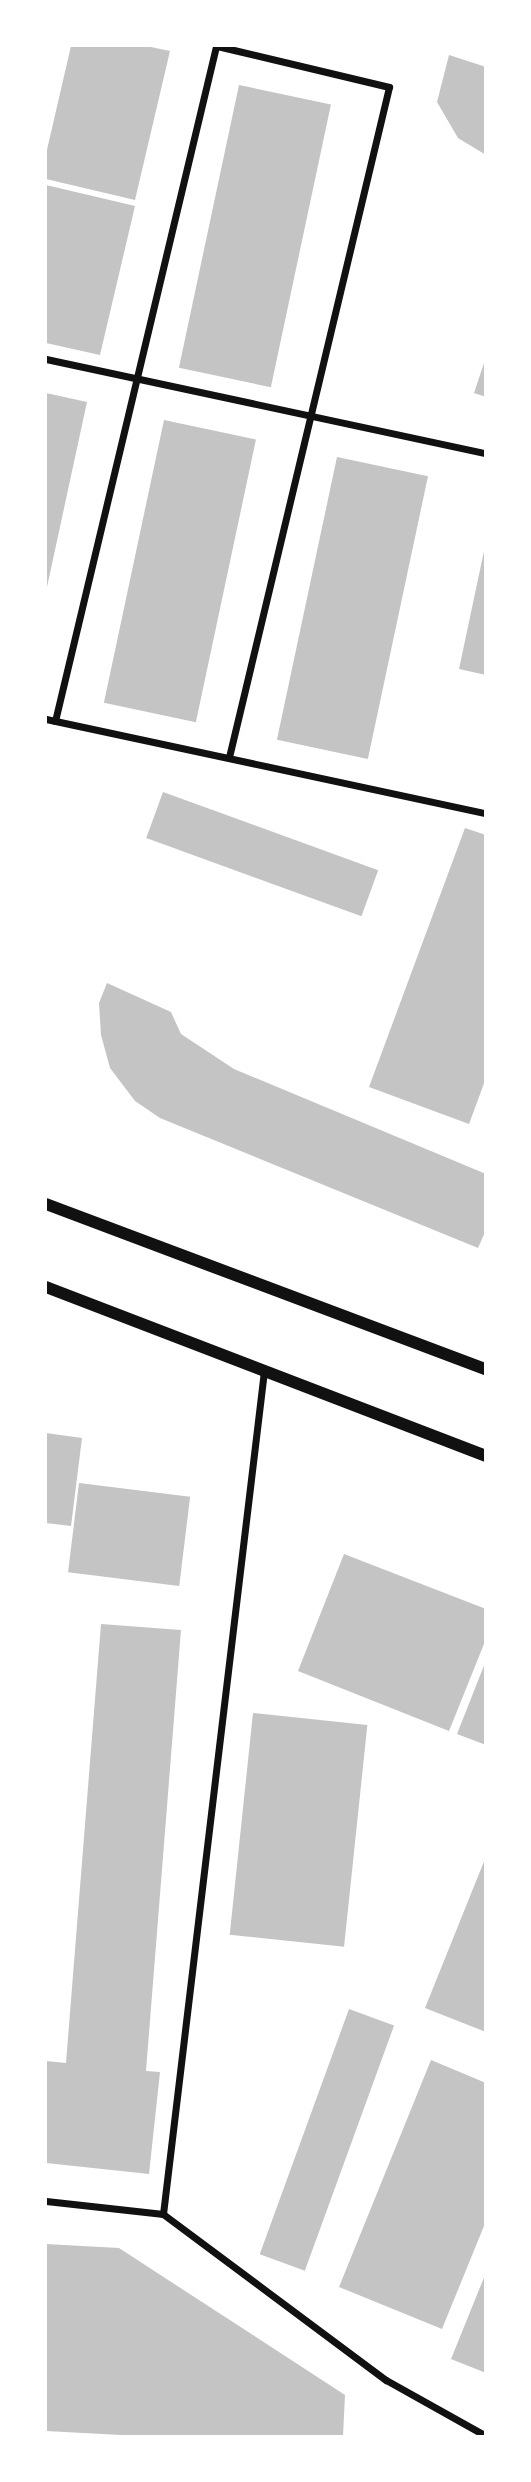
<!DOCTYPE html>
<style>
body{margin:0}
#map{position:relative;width:531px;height:2482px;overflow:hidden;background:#fff;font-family:Quicksand,sans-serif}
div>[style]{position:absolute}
.building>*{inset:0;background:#c4c4c4;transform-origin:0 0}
.minor>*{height:7px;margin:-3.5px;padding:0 3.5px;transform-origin:3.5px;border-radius:3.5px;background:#111}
.tertiary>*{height:12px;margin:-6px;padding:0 6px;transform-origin:6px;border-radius:6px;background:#111}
span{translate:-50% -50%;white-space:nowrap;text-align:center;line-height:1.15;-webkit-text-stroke:5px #fff;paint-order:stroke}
.frame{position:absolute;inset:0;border:47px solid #fff;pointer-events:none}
</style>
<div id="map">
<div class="building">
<i style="clip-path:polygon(71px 46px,146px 46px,170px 51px,135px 200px,46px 179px,46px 154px)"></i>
<i style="clip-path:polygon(449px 55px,486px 67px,486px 155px,458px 138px,437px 102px)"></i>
<i style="left:239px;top:85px;width:94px;height:289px;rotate:12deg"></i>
<i style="clip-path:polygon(46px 185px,135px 206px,100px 355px,46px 343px)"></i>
<i style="clip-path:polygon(485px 360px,486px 360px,486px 397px,474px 393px)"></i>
<i style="clip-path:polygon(46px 393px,87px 402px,47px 587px,46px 587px)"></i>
<i style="left:164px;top:420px;width:94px;height:289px;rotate:12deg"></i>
<i style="left:337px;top:457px;width:93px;height:289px;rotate:12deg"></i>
<i style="clip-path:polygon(484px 551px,486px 552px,486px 675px,459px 669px)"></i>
<i style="left:163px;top:792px;width:229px;height:49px;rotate:20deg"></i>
<i style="clip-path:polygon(465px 828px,486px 835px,486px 1078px,469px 1124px,369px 1087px)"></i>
<i style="clip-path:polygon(107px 983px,171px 1012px,181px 1034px,234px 1069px,486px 1174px,486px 1230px,478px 1248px,160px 1118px,135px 1101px,110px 1068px,101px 1035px,99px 1003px)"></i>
<i style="clip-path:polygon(46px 1433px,82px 1438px,71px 1526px,46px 1523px)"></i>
<i style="left:79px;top:1483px;width:112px;height:90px;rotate:7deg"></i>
<i style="clip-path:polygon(344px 1554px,486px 1609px,486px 1639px,449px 1731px,298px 1671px)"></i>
<i style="clip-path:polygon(101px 1624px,181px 1630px,146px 2071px,160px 2072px,149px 2174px,46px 2163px,46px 2061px,66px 2063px)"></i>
<i style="clip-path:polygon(485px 1663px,486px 1663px,486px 1745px,457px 1734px)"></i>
<i style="left:253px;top:1713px;width:115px;height:223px;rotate:6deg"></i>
<i style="clip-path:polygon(485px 1859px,486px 1859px,486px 2032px,425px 2008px)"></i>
<i style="left:349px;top:2009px;width:48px;height:261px;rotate:20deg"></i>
<i style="clip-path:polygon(431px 2060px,486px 2083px,486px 2221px,442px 2329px,339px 2287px)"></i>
<i style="clip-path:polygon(46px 2244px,119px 2248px,345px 2395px,343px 2436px,140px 2436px,46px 2431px)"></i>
<i style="clip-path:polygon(485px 2275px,486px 2275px,486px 2373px,451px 2359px)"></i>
</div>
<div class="minor">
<i style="left:217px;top:46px;width:177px;rotate:13.4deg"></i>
<i style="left:389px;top:87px;width:689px;rotate:103.43deg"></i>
<i style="left:46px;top:359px;width:450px;rotate:12.1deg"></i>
<i style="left:46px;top:719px;width:450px;rotate:12.1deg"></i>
<i style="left:55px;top:721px;width:694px;rotate:-76.58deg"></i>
<i style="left:46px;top:2201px;width:118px;rotate:6.3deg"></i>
<i style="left:163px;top:2214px;width:278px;rotate:36.7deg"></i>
<i style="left:386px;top:2380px;width:115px;rotate:29.2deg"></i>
<i style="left:163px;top:2214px;width:849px;rotate:-83.17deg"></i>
</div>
<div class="tertiary">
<i style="left:46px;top:1204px;width:470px;rotate:20.6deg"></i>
<i style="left:46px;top:1287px;width:471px;rotate:21deg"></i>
</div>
<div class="frame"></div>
</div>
